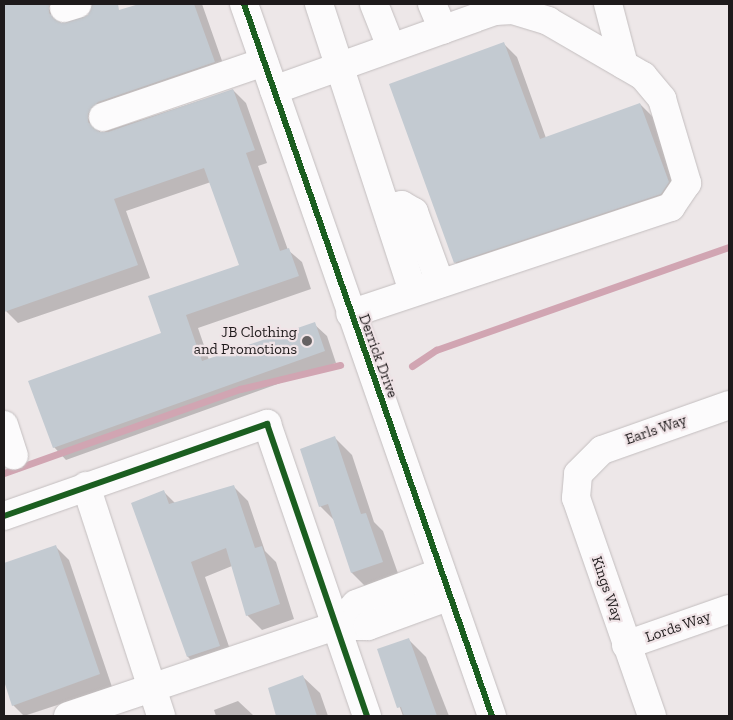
<!DOCTYPE html>
<style>
body{margin:0}
#map{position:relative;width:733px;height:720px;overflow:hidden;background:#ede7e8;font-family:"Zilla Slab",serif}
div>[style]{position:absolute}
.shadow>*{inset:0;background:#0003}
.stream>*{height:7px;margin:-3.5px;padding:0 3.5px;transform-origin:3.5px;border-radius:3.5px;background:#d1a5b2}
.building>*{inset:0;background:#c3cad1}
.roads{filter:drop-shadow(0 0 1px #c3bebf) drop-shadow(0 0 1px #c3bebf)}
.minor>*{height:28px;margin:-14px;padding:0 14px;transform-origin:14px;border-radius:14px;background:#fcfbfc}
.cycleway>*{height:6px;margin:-3px;padding:0 3px;transform-origin:3px;border-radius:3px;background:#1b5e20}
.dots>*{width:14px;height:14px;translate:-50% -50%;box-sizing:border-box;border:2px solid #f0e4e7;border-radius:50%}
span{translate:-50% -50%;white-space:nowrap;text-align:center;line-height:1.15;-webkit-text-stroke:4.5px #f0e4e7;paint-order:stroke}
.poi-label{font-size:15px;color:#1e1a1b}
.right{translate:-100% -50%;text-align:right}
.street-label{font-size:15px;color:#1e1a1b}
.frame{position:absolute;inset:0;border:5px solid #1e1a1b;pointer-events:none}
</style>
<div id="map">
<div class="shadow">
<i style="clip-path:polygon(4px 4px,55px 4px,63px 31px,143px 4px,202px 4px,227px 75px,100px 127px,100px 133px,233px 90px,246px 103px,267px 163px,258px 166px,288px 250px,302px 262px,311px 289px,198px 328px,209px 360px,314px 324px,327px 336px,336px 363px,66px 460px,54px 447px,162px 334px,240px 266px,211px 182px,126px 211px,150px 278px,18px 323px,6px 311px)"></i>
<i style="clip-path:polygon(504px 44px,517px 57px,546px 138px,640px 104px,653px 117px,681px 195px,468px 275px,455px 262px)"></i>
<i style="clip-path:polygon(335px 438px,352px 455px,374px 522px,383px 531px,400px 579px,369px 590px,352px 573px,334px 520px,320px 506px)"></i>
<i style="clip-path:polygon(233px 486px,248px 501px,265px 551px,276px 562px,294px 619px,262px 630px,247px 615px,232px 566px,205px 577px,234px 661px,203px 672px,188px 657px,133px 503px,164px 492px,176px 504px)"></i>
<i style="clip-path:polygon(56px 547px,69px 560px,112px 687px,24px 716px,13px 705px,4px 678px,4px 570px)"></i>
<i style="clip-path:polygon(409px 640px,426px 657px,449px 716px,403px 716px,379px 650px)"></i>
<i style="clip-path:polygon(302px 676px,320px 693px,328px 716px,278px 716px,270px 689px)"></i>
<i style="clip-path:polygon(238px 701px,254px 716px,216px 716px,214px 710px)"></i>
</div>
<div class="stream">
<i style="left:412px;top:366px;width:29px;rotate:-34deg"></i>
<i style="left:436px;top:350px;width:311px;rotate:-19.4deg"></i>
<i style="left:4px;top:473px;width:251px;rotate:-19.6deg"></i>
<i style="left:240px;top:389px;width:103px;rotate:-13.5deg"></i>
</div>
<div class="building">
<i style="clip-path:polygon(4px 4px,49px 4px,49px 13px,61px 23px,88px 15px,92px 4px,118px 4px,119px 10px,139px 4px,194px 4px,215px 62px,98px 102px,88px 114px,88px 122px,100px 132px,108px 132px,233px 89px,255px 150px,246px 153px,280px 251px,289px 248px,299px 276px,186px 315px,202px 361px,315px 322px,325px 351px,53px 448px,28px 381px,161px 333px,148px 296px,239px 265px,204px 168px,114px 199px,138px 265px,4px 312px)"></i>
<i style="clip-path:polygon(504px 42px,540px 139px,640px 103px,669px 182px,661px 194px,454px 263px,389px 84px)"></i>
<i style="clip-path:polygon(335px 436px,361px 514px,366px 513px,383px 562px,351px 573px,328px 504px,319px 507px,300px 449px)"></i>
<i style="clip-path:polygon(234px 485px,255px 548px,262px 546px,280px 604px,246px 616px,226px 548px,191px 562px,220px 646px,187px 657px,131px 503px,164px 490px,169px 504px)"></i>
<i style="clip-path:polygon(56px 545px,100px 674px,12px 706px,4px 681px,4px 563px)"></i>
<i style="clip-path:polygon(409px 638px,437px 716px,404px 716px,401px 707px,397px 708px,377px 649px)"></i>
<i style="clip-path:polygon(303px 675px,317px 716px,276px 716px,268px 688px)"></i>
</div>
<div class="roads">
<div class="minor">
<i style="left:244px;top:4px;width:754px;rotate:70.8deg"></i>
<i style="left:319px;top:4px;width:303px;rotate:71.9deg"></i>
<i style="left:374px;top:4px;width:46px;rotate:68.4deg"></i>
<i style="left:432px;top:4px;width:28px;rotate:67deg"></i>
<i style="left:608px;top:4px;width:63px;rotate:75.3deg"></i>
<i style="left:64px;top:8px;width:14px;rotate:-17deg"></i>
<i style="left:274px;top:90px;width:235px;rotate:-19.7deg"></i>
<i style="left:495px;top:11px;width:18px;rotate:-3deg"></i>
<i style="left:513px;top:10px;width:37px;rotate:17deg"></i>
<i style="left:548px;top:21px;width:110px;rotate:30.1deg"></i>
<i style="left:643px;top:76px;width:30px;rotate:50deg"></i>
<i style="left:662px;top:99px;width:88px;rotate:73.4deg"></i>
<i style="left:687px;top:183px;width:29px;rotate:124deg"></i>
<i style="left:671px;top:207px;width:338px;rotate:161.6deg"></i>
<i style="left:103px;top:117px;width:170px;rotate:-18.9deg"></i>
<i style="left:388px;top:207px;width:14px;rotate:-8deg"></i>
<i style="left:402px;top:205px;width:14px;rotate:30deg"></i>
<i style="left:414px;top:212px;width:76px;rotate:69.9deg"></i>
<i style="left:4px;top:425px;width:32px;rotate:72deg"></i>
<i style="left:86px;top:486px;width:242px;rotate:71.9deg"></i>
<i style="left:4px;top:516px;width:279px;rotate:-19.3deg"></i>
<i style="left:267px;top:424px;width:309px;rotate:71.1deg"></i>
<i style="left:335px;top:626px;width:30px;rotate:-46deg"></i>
<i style="left:356px;top:604px;width:91px;rotate:-20.6deg"></i>
<i style="left:626px;top:645px;width:109px;rotate:-19.3deg"></i>
<i style="left:68px;top:716px;width:282px;rotate:-18.6deg"></i>
<i style="left:335px;top:626px;width:33px"></i>
<i style="left:368px;top:626px;width:87px;rotate:-20.1deg"></i>
<i style="left:652px;top:716px;width:231px;rotate:-109.2deg"></i>
<i style="left:576px;top:498px;width:24px;rotate:-85deg"></i>
<i style="left:578px;top:474px;width:34px;rotate:-45deg"></i>
<i style="left:602px;top:450px;width:135px;rotate:-19.5deg"></i>
</div>
</div>
<div class="cycleway">
<i style="left:244px;top:4px;width:754px;rotate:70.8deg"></i>
<i style="left:4px;top:516px;width:279px;rotate:-19.3deg"></i>
<i style="left:267px;top:424px;width:309px;rotate:71.1deg"></i>
</div>
<div class="dots">
<i style="left:307px;top:341px;background:#666263"></i>
</div>
<div class="poi-label">
<span class="right" style="left:297px;top:341px">JB Clothing<br>and Promotions</span>
</div>
<div class="street-label">
<span style="left:378px;top:356px;rotate:70deg">Derrick Drive</span>
<span style="left:656px;top:430px;rotate:-19deg">Earls Way</span>
<span style="left:607px;top:589px;rotate:71deg">Kings Way</span>
<span style="left:678px;top:627px;rotate:-19deg">Lords Way</span>
</div>
<div class="frame"></div>
</div>
